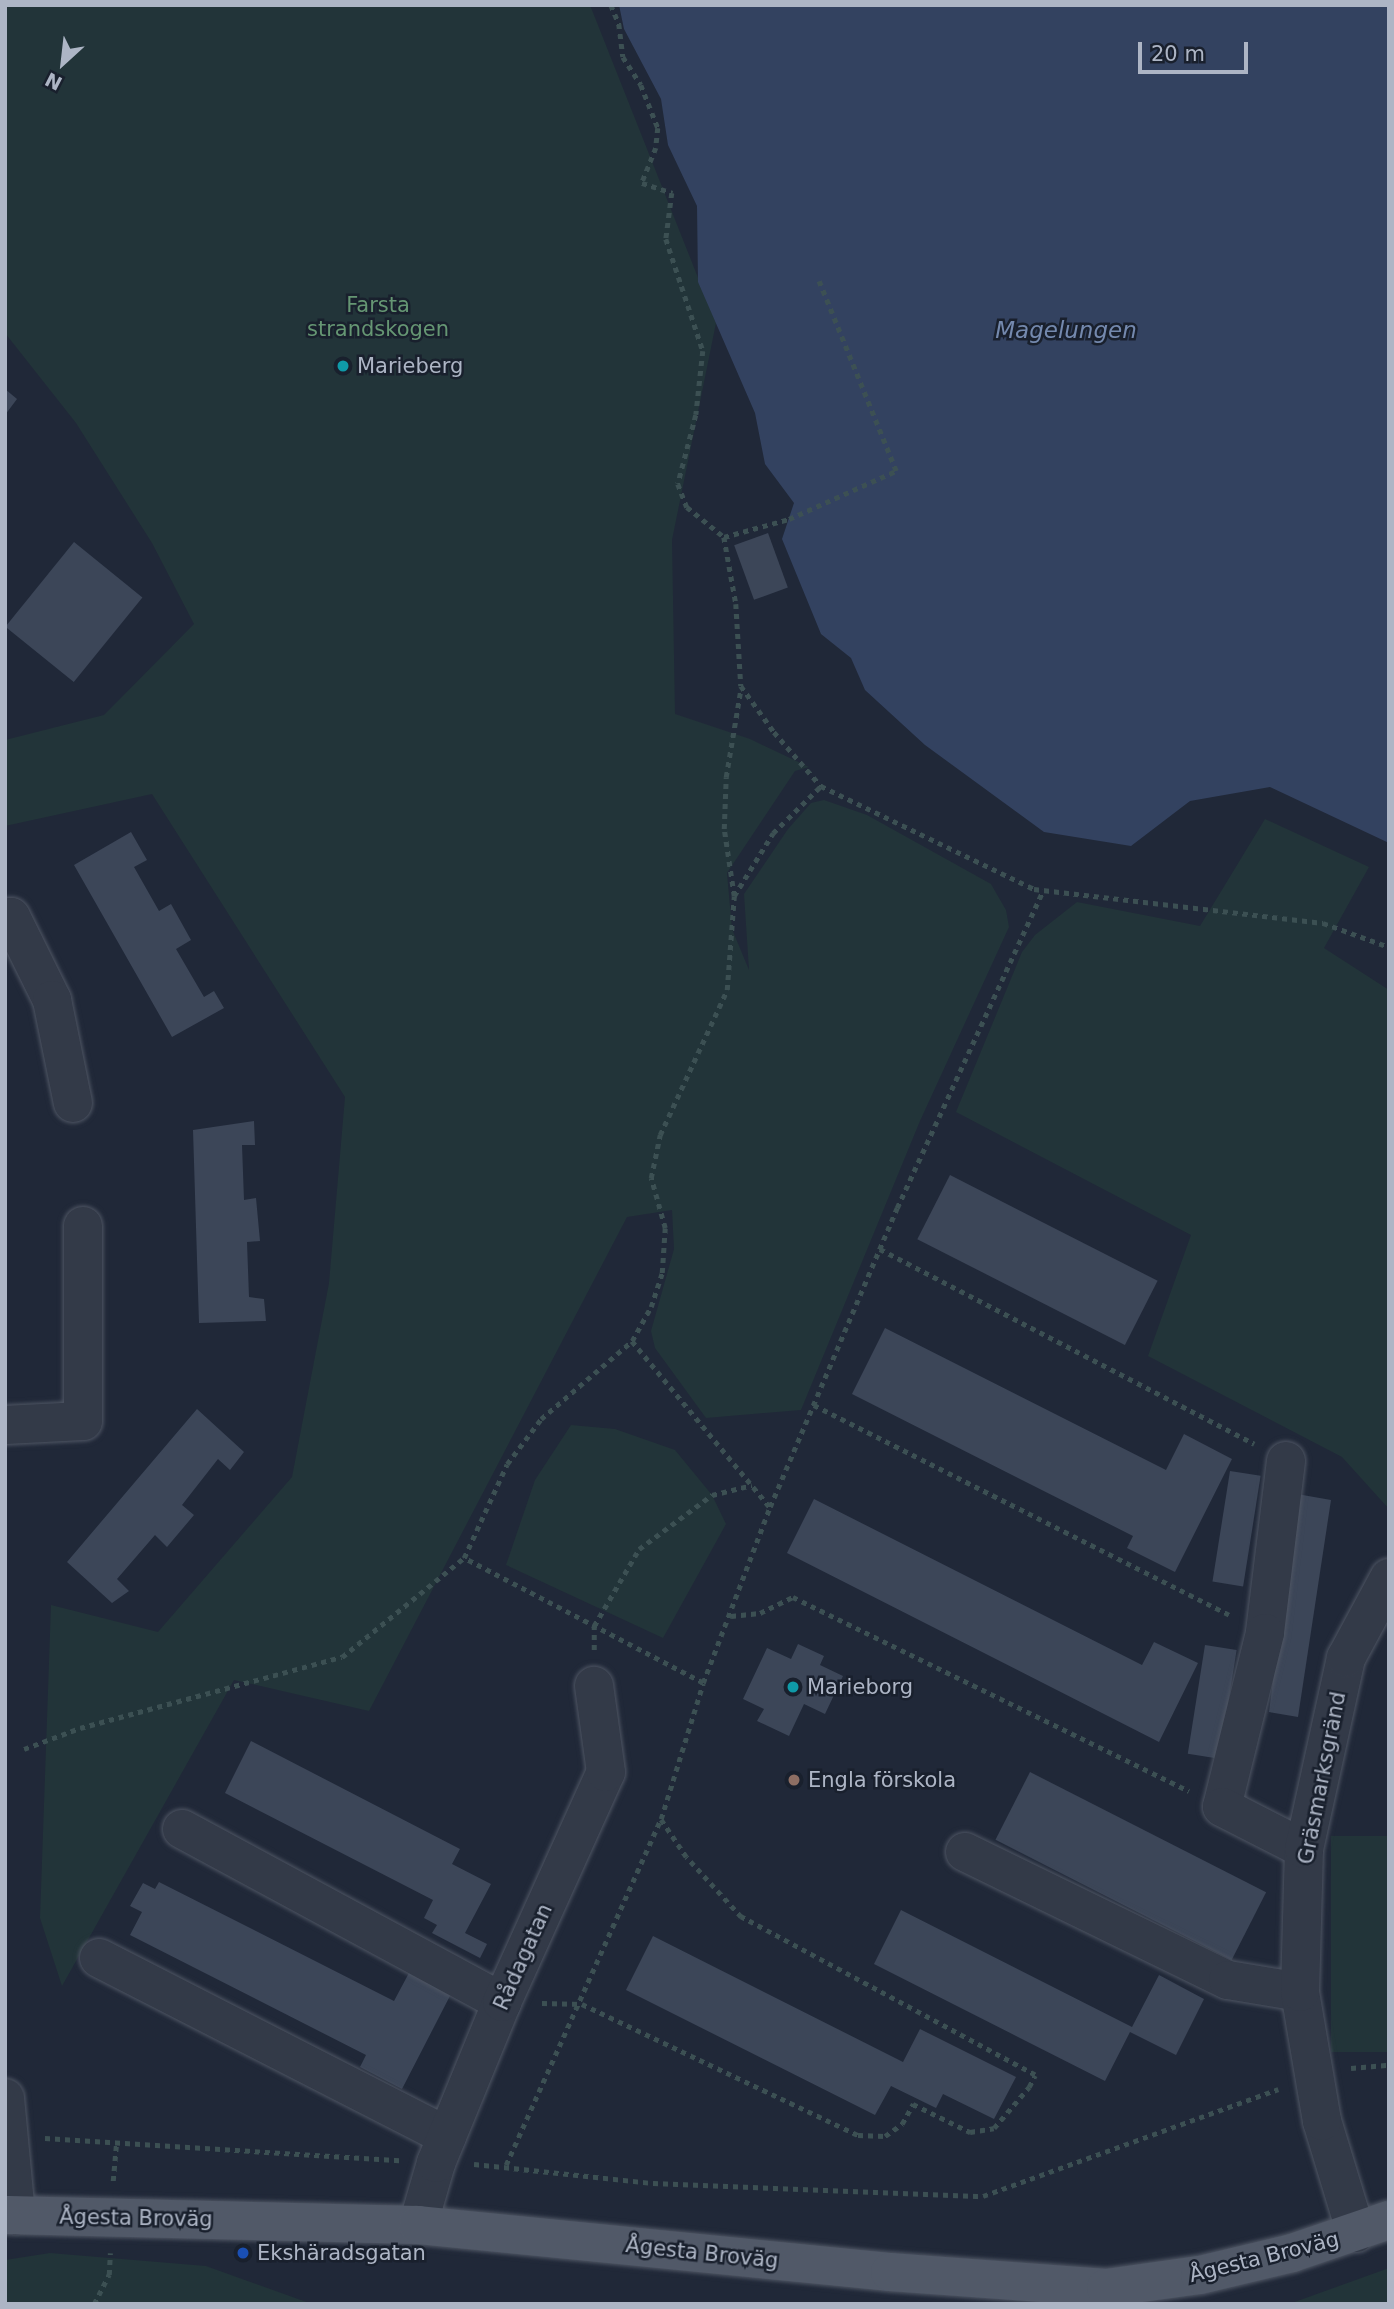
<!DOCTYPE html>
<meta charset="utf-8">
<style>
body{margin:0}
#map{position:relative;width:1394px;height:2309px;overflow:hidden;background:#202838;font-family:"DejaVu Sans",sans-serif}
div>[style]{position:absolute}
.green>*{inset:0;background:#223439;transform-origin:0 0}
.water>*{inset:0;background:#334260}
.building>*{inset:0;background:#3c4658;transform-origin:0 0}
.path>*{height:4.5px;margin-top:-2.25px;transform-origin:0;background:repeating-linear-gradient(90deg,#3c5053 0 5px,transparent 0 10px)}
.roads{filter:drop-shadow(0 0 2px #4e5563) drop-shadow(0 0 2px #4e5563)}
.minor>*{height:38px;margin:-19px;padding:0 19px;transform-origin:19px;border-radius:19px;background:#333a48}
.major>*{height:38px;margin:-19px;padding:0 19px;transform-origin:19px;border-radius:19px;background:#515968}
.dots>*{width:19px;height:19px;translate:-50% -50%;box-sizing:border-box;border:4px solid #19202d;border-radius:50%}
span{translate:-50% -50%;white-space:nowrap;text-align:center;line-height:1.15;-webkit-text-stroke:5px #19202d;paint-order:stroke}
.park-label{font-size:21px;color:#659673}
.poi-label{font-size:21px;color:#adb5c5}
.left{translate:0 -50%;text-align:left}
.street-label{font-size:21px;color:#adb5c5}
.water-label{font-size:23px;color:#7489ae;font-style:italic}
.frame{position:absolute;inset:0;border:7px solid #adb5c5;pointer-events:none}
.north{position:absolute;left:28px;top:28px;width:70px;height:70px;-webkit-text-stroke:5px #19202d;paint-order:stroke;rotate:207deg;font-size:19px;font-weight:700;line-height:28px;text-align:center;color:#adb5c5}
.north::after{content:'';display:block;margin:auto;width:24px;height:32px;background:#adb5c5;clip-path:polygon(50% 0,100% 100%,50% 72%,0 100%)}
.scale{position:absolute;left:1138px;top:42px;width:110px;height:32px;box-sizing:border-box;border:4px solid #adb5c5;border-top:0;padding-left:9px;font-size:21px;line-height:24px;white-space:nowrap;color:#adb5c5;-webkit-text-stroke:5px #19202d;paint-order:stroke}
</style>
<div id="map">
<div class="green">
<i style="clip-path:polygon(5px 5px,590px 5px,716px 323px,672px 540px,675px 714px,750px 739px,809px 767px,795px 771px,727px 873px,732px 929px,749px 970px,744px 894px,788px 829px,811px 803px,824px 800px,867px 815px,991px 884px,1006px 910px,1009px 927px,920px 1121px,801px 1410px,706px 1418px,655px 1348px,651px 1331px,674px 1249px,672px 1210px,627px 1217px,369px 1711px,234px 1680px,62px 1986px,40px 1918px,51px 1605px,158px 1632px,292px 1477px,329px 1283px,345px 1097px,152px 794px,5px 826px,5px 740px,104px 715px,194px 624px,152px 543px,76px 423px,5px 333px)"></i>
<i style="clip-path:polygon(1265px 819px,1369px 867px,1324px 948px,1389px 990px,1389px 1509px,1342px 1457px,1148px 1356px,1191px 1235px,956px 1112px,1022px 952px,1035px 935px,1077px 902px,1200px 926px)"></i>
<i style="clip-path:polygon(571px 1425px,615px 1429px,675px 1450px,712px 1495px,726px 1524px,663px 1638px,506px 1565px,535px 1480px)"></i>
<i style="left:1389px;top:1836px;width:216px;height:58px;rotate:90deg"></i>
<i style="clip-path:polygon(50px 2253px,206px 2266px,312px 2304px,5px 2304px,5px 2260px)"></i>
<i style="clip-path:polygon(1389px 2268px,1389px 2304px,1289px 2304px)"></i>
</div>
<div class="water">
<i style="clip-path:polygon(619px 5px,1389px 5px,1389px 843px,1270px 787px,1190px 801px,1131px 846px,1044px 832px,925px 745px,865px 690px,851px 658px,821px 634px,782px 539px,794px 503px,765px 464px,755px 413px,698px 282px,697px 206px,668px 145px,661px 99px,624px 29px)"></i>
</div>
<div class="building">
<i style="clip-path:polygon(5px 389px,17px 399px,5px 415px)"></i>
<i style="left:768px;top:533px;width:58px;height:36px;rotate:70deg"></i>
<i style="left:74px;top:542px;width:88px;height:109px;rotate:39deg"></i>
<i style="clip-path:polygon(131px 832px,147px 860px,134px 867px,159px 911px,171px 904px,191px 940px,176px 949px,204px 997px,214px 991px,224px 1008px,172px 1037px,74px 865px)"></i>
<i style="clip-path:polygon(254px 1121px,255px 1145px,242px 1145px,244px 1200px,256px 1198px,260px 1241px,247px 1242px,249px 1297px,264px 1299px,266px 1321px,199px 1323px,193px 1130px)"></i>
<i style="left:950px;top:1175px;width:233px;height:72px;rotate:27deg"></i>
<i style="clip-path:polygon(885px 1328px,1166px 1470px,1184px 1434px,1232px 1459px,1175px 1572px,1127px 1548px,1133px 1536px,852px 1394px)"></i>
<i style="clip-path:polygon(197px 1409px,244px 1452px,230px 1470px,218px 1459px,182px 1505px,194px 1515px,167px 1547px,155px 1535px,117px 1579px,129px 1591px,112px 1603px,67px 1562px)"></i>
<i style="left:1230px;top:1471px;width:31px;height:112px;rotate:9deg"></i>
<i style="clip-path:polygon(1297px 1494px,1331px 1500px,1298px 1717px,1269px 1712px)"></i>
<i style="clip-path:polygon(814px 1499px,1142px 1665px,1154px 1642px,1198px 1663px,1159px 1742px,787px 1553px)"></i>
<i style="clip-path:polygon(798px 1644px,824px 1656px,820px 1665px,843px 1676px,825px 1714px,804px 1704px,789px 1736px,757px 1721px,764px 1709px,743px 1699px,767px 1648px,791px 1659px)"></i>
<i style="left:1205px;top:1645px;width:32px;height:110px;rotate:9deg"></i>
<i style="clip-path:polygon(251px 1741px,460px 1849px,452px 1864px,491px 1884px,465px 1933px,487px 1944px,480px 1958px,432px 1933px,437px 1925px,424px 1918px,433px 1900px,225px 1793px)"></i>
<i style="left:1030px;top:1772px;width:265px;height:76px;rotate:27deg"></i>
<i style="clip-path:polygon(159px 1882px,394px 2001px,410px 1971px,452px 1992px,402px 2089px,360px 2067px,366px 2055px,130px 1935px,142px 1912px,130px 1906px,143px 1883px,155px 1889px)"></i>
<i style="clip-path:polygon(901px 1910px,1132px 2027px,1159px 1975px,1204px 1999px,1176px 2055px,1130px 2032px,1105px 2081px,874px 1964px)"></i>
<i style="clip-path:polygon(653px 1936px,903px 2062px,920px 2029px,1016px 2077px,994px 2119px,943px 2094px,936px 2108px,891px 2086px,875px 2115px,626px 1990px)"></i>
</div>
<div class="path">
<i style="left:611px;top:5px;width:21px;rotate:67deg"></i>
<i style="left:619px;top:24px;width:33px;rotate:83deg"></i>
<i style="left:623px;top:57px;width:33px;rotate:57deg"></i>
<i style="left:641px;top:85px;width:46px;rotate:68.4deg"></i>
<i style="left:658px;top:128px;width:20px;rotate:96deg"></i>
<i style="left:656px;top:148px;width:38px;rotate:112deg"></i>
<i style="left:642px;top:183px;width:32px;rotate:18deg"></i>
<i style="left:672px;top:193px;width:46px;rotate:97.4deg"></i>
<i style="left:666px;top:239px;width:118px;rotate:71.7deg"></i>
<i style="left:703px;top:351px;width:64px;rotate:96.2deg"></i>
<i style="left:696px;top:415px;width:71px;rotate:104.6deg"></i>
<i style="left:678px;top:484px;width:25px;rotate:69deg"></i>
<i style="left:687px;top:507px;width:48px;rotate:39deg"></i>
<i style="left:724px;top:537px;width:68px;rotate:79.8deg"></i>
<i style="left:736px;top:604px;width:82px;rotate:86.5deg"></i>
<i style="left:741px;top:686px;width:57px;rotate:54.3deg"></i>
<i style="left:774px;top:732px;width:72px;rotate:49deg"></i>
<i style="left:821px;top:786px;width:237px;rotate:25.8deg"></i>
<i style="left:1034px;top:889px;width:291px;rotate:6.7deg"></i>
<i style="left:1323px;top:923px;width:70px;rotate:20deg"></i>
<i style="left:724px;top:537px;width:67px;rotate:-15.5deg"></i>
<i style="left:789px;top:519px;width:117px;rotate:-24.2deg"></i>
<i style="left:896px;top:471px;width:205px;rotate:-112.1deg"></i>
<i style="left:734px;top:896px;width:68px;rotate:-98.5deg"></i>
<i style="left:724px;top:829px;width:52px;rotate:-87.8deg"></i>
<i style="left:726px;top:777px;width:91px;rotate:-80.5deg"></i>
<i style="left:880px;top:1249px;width:422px;rotate:27.5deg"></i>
<i style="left:632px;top:1341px;width:216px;rotate:50.3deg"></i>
<i style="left:814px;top:1405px;width:465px;rotate:26.8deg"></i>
<i style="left:731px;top:1616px;width:29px;rotate:-6deg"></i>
<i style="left:760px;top:1613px;width:37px;rotate:-26deg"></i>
<i style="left:793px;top:1597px;width:441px;rotate:26.1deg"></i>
<i style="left:594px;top:1650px;width:24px;rotate:-90deg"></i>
<i style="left:594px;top:1626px;width:89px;rotate:-59.7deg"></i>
<i style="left:639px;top:1549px;width:91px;rotate:-36.5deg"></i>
<i style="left:712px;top:1495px;width:41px;rotate:-14deg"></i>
<i style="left:703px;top:1683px;width:270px;rotate:-152.4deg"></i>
<i style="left:464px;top:1558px;width:103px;rotate:-65.4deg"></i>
<i style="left:507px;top:1464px;width:56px;rotate:-52.9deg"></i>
<i style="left:541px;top:1419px;width:120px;rotate:-40.6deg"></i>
<i style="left:632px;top:1341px;width:39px;rotate:-61deg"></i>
<i style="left:651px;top:1307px;width:36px;rotate:-72deg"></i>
<i style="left:662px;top:1273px;width:45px;rotate:-86.2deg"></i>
<i style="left:665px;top:1228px;width:52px;rotate:-105.6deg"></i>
<i style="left:651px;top:1178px;width:44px;rotate:-78.2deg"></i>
<i style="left:660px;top:1135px;width:160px;rotate:-65.2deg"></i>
<i style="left:727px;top:990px;width:94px;rotate:-85.7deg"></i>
<i style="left:734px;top:896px;width:74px;rotate:-58.2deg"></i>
<i style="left:773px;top:833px;width:67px;rotate:-44.4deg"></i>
<i style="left:24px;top:1749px;width:60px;rotate:-20.6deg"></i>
<i style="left:80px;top:1728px;width:271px;rotate:-15.2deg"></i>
<i style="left:342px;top:1657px;width:157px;rotate:-39.1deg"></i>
<i style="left:542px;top:2003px;width:40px;rotate:1.4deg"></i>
<i style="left:582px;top:2004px;width:306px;rotate:25.4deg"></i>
<i style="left:858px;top:2135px;width:27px;rotate:2deg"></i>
<i style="left:885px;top:2136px;width:21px;rotate:-35deg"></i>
<i style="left:902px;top:2124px;width:23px;rotate:-61deg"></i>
<i style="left:913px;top:2104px;width:64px;rotate:26.2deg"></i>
<i style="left:970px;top:2132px;width:24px;rotate:-9deg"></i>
<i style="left:994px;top:2128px;width:54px;rotate:-49.5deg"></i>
<i style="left:1029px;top:2087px;width:13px;rotate:-63deg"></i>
<i style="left:1035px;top:2075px;width:334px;rotate:-151.7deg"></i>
<i style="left:741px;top:1917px;width:81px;rotate:-132.5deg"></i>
<i style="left:686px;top:1857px;width:45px;rotate:-124deg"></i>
<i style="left:1351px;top:2068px;width:38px;rotate:-5deg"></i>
<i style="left:45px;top:2138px;width:355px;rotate:3.6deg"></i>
<i style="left:474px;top:2164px;width:180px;rotate:6.1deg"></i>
<i style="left:653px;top:2183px;width:330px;rotate:2.3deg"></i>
<i style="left:983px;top:2196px;width:314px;rotate:-19.9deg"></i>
<i style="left:506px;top:2165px;width:379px;rotate:-65.9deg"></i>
<i style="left:661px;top:1819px;width:142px;rotate:-72.8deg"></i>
<i style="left:703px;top:1683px;width:188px;rotate:-69.2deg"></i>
<i style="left:770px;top:1507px;width:325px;rotate:-67deg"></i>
<i style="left:897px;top:1208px;width:350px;rotate:-65.3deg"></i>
<i style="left:113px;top:2181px;width:37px;rotate:-85deg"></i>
<i style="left:94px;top:2304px;width:33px;rotate:-63deg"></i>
<i style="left:109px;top:2275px;width:22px;rotate:-87deg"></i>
</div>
<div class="roads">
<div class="minor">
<i style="left:5px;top:918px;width:6px;rotate:-9deg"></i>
<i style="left:11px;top:917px;width:93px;rotate:63.7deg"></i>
<i style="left:52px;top:1000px;width:105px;rotate:78.5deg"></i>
<i style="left:5px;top:1425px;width:78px;rotate:-2.9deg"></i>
<i style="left:83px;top:1421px;width:195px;rotate:-90deg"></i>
<i style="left:1286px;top:1461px;width:173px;rotate:97deg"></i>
<i style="left:1265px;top:1633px;width:179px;rotate:103.9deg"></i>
<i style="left:1222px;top:1807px;width:92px;rotate:27.1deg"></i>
<i style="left:182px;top:1829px;width:364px;rotate:28.4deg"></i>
<i style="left:965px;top:1852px;width:292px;rotate:26deg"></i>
<i style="left:1228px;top:1980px;width:73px;rotate:9.5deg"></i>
<i style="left:99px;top:1958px;width:391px;rotate:27.1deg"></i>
<i style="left:5px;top:2098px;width:118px;rotate:84.6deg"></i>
<i style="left:418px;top:2225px;width:65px;rotate:-73.8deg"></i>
<i style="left:436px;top:2163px;width:174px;rotate:-67.7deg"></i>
<i style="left:502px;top:2002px;width:252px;rotate:-65.7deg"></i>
<i style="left:606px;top:1772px;width:87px;rotate:-97.9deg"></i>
<i style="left:1356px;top:2233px;width:117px;rotate:-106.9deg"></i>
<i style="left:1322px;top:2121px;width:131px;rotate:-99.7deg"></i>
<i style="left:1300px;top:1992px;width:143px;rotate:-88.4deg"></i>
<i style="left:1304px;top:1849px;width:196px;rotate:-77.6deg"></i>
<i style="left:1346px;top:1658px;width:91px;rotate:-61.7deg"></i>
</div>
<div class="major">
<i style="left:5px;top:2215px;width:413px;rotate:1.4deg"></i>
<i style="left:418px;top:2225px;width:474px;rotate:5.7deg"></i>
<i style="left:890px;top:2272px;width:217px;rotate:4.2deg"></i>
<i style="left:1106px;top:2288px;width:95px;rotate:-7.9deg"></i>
<i style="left:1200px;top:2275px;width:95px;rotate:-13.4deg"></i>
<i style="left:1292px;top:2253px;width:102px;rotate:-18.8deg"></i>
</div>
</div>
<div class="dots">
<i style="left:343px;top:366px;background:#0f9aa8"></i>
<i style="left:793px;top:1687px;background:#0f9aa8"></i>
<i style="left:794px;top:1780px;background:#8d6e63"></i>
<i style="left:243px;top:2253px;background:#1a4fb4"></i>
</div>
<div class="park-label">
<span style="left:378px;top:317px">Farsta<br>strandskogen</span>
</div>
<div class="poi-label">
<span class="left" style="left:357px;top:366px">Marieberg</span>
<span class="left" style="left:807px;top:1687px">Marieborg</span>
<span class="left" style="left:808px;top:1780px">Engla förskola</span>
<span class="left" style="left:257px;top:2253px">Ekshäradsgatan</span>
</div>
<div class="street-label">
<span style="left:1322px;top:1778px;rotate:-79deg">Gräsmarksgränd</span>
<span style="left:523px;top:1957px;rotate:-66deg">Rådagatan</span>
<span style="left:136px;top:2218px;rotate:1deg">Ågesta Broväg</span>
<span style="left:702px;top:2253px;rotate:6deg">Ågesta Broväg</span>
<span style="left:1264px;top:2257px;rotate:-14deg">Ågesta Broväg</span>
</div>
<div class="water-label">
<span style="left:1066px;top:330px">Magelungen</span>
</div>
<div class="frame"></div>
<div class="north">N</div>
<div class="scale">20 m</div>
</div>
